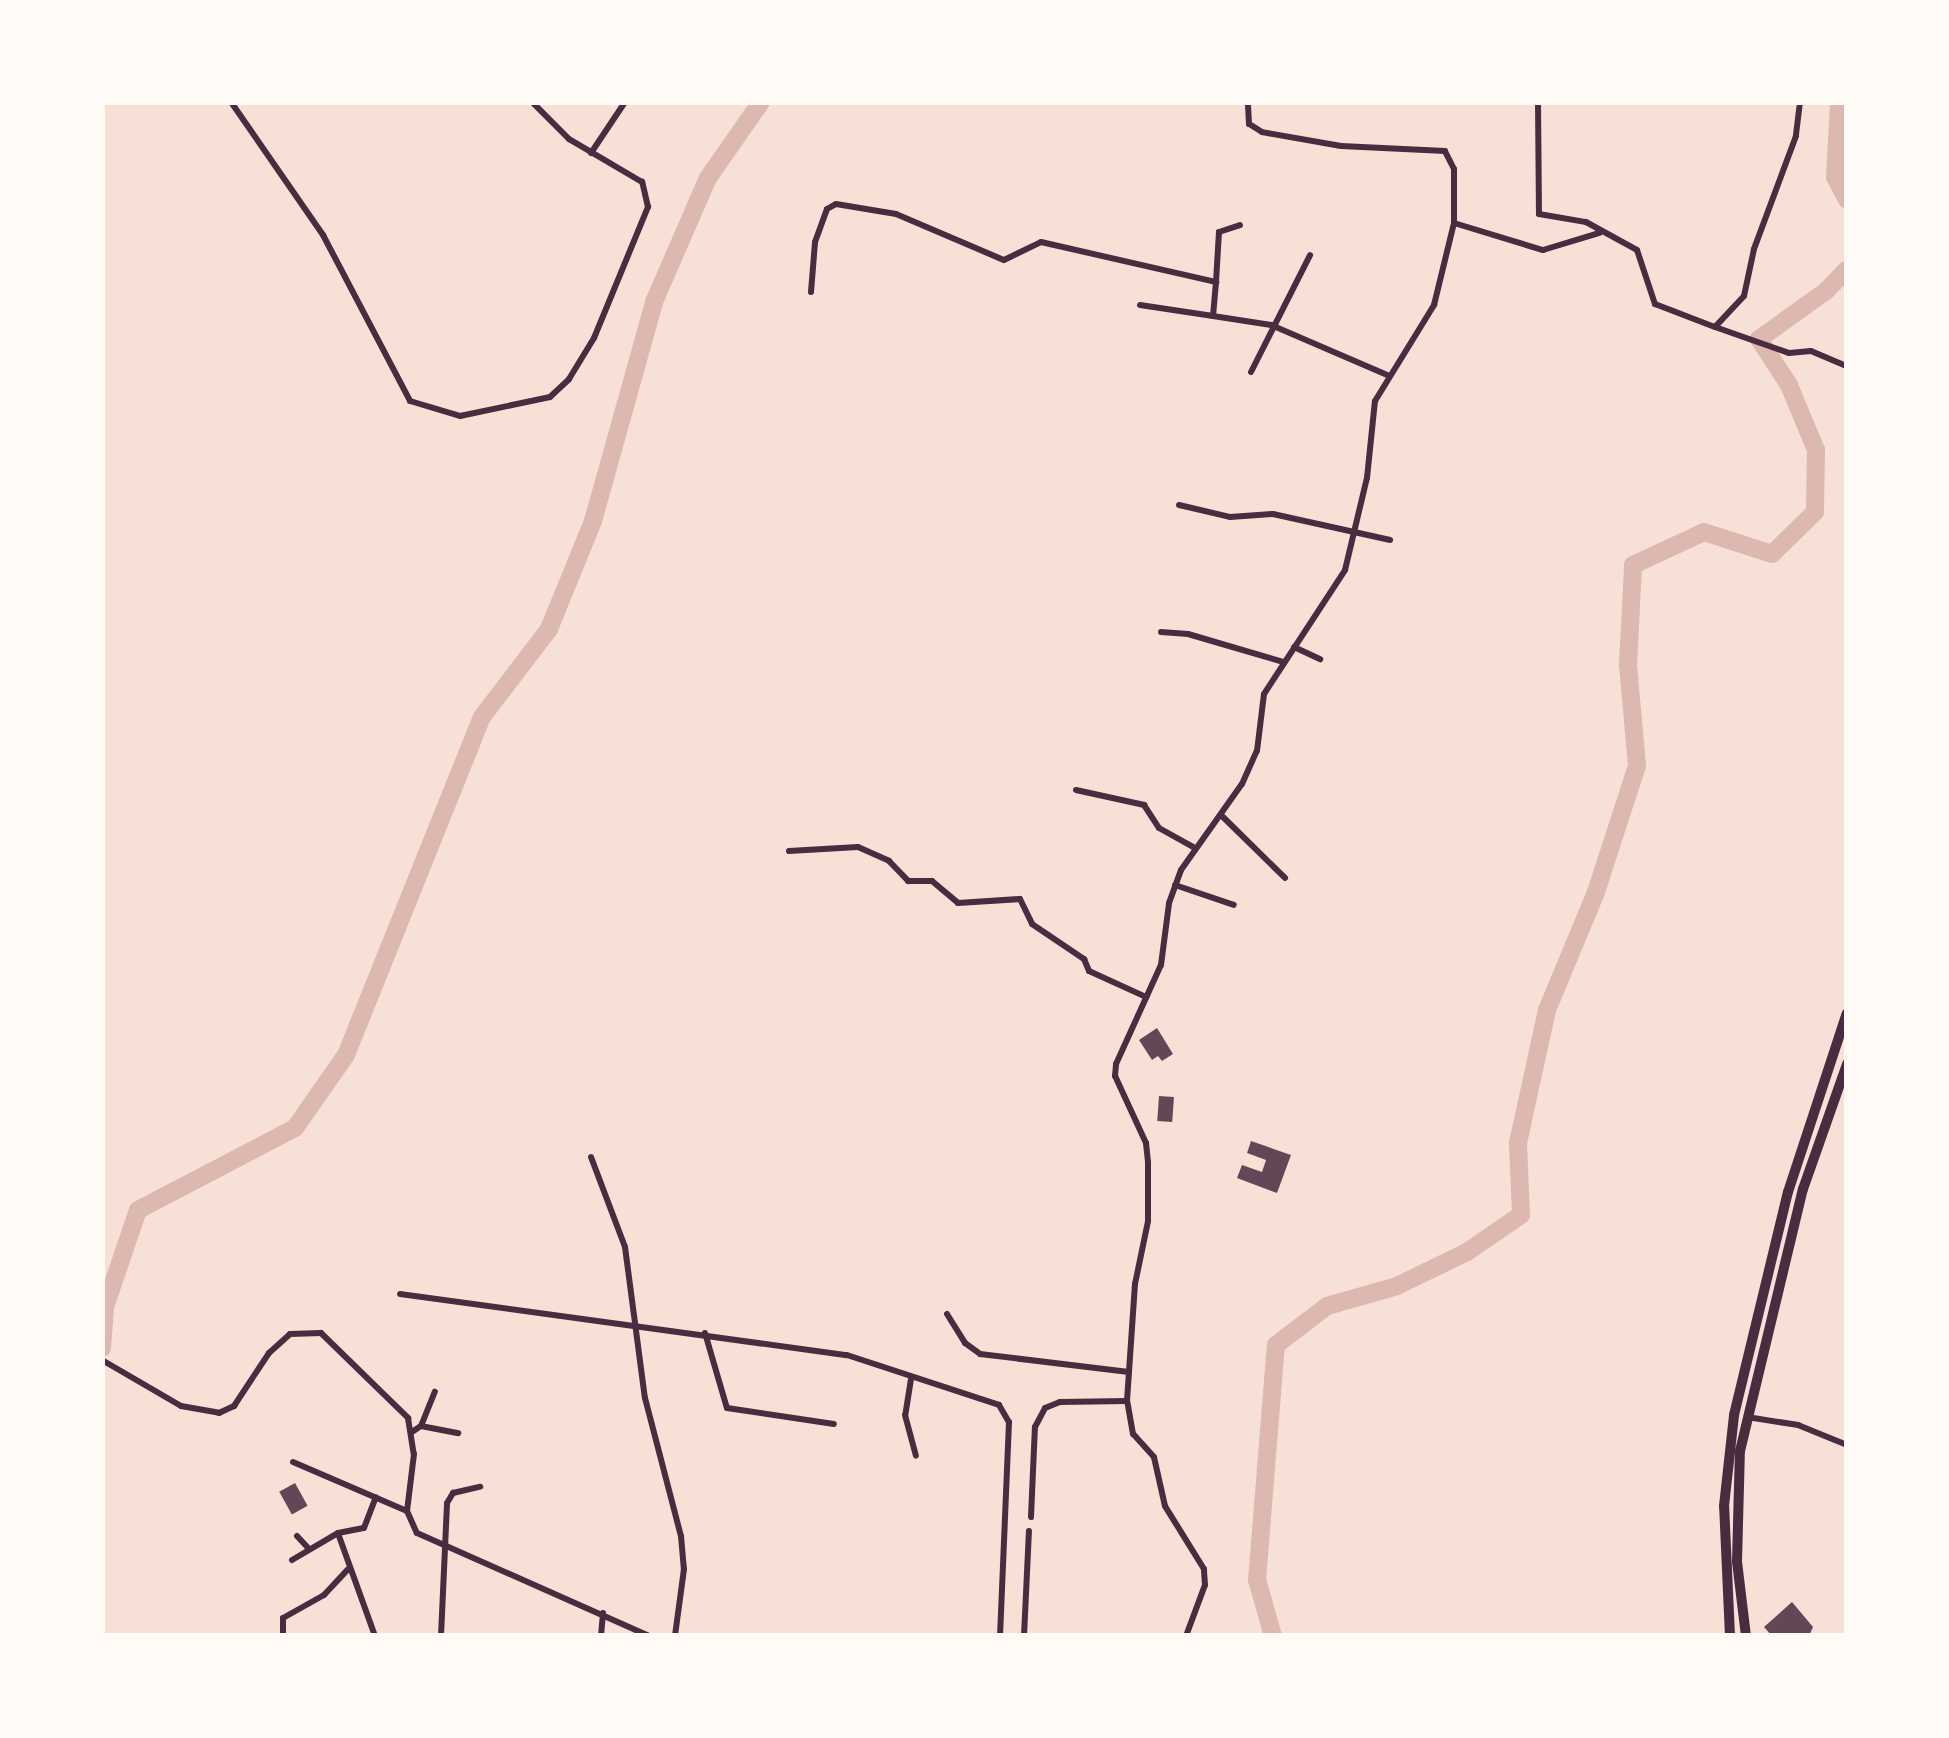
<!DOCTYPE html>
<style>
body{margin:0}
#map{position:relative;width:1949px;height:1738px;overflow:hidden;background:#f7e1d7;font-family:Rubik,sans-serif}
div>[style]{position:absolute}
.river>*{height:18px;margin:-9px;padding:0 9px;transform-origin:9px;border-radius:9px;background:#dcb8b0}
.building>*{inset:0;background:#644757;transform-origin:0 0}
.minor>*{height:6px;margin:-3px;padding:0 3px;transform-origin:3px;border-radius:3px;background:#4a2c40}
.trunk>*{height:10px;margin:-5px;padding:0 5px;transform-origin:5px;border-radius:5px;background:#4a2c40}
span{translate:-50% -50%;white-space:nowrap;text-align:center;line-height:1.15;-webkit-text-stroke:9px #fffaf5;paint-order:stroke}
.frame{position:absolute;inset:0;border:105px solid #fffaf5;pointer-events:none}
</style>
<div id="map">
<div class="river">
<i style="left:1839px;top:102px;width:75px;rotate:93.1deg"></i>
<i style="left:1835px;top:177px;width:26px;rotate:62deg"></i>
<i style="left:102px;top:1348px;width:41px;rotate:-85.8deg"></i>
<i style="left:105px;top:1307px;width:102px;rotate:-71.2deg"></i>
<i style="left:138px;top:1210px;width:177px;rotate:-27.6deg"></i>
<i style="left:295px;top:1128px;width:89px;rotate:-55.1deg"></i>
<i style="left:346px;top:1055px;width:364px;rotate:-68.1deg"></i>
<i style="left:482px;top:717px;width:111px;rotate:-52.7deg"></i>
<i style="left:549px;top:629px;width:117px;rotate:-67.8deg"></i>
<i style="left:593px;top:521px;width:227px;rotate:-74.4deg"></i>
<i style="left:654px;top:302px;width:135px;rotate:-66.5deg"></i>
<i style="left:708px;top:178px;width:93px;rotate:-55.1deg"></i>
<i style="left:1273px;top:1636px;width:58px;rotate:-105.9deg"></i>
<i style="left:1257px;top:1580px;width:236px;rotate:-85.4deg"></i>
<i style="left:1276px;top:1345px;width:64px;rotate:-37.4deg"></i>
<i style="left:1327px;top:1306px;width:73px;rotate:-15.9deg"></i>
<i style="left:1397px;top:1286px;width:78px;rotate:-25.9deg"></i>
<i style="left:1467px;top:1252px;width:65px;rotate:-34.4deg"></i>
<i style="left:1521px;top:1215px;width:72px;rotate:-92.4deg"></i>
<i style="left:1518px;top:1143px;width:136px;rotate:-77.7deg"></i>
<i style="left:1547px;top:1010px;width:128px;rotate:-67.4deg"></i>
<i style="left:1596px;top:892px;width:133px;rotate:-72deg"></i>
<i style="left:1637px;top:766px;width:101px;rotate:-95.1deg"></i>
<i style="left:1628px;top:665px;width:100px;rotate:-87.1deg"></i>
<i style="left:1633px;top:565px;width:78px;rotate:-24.9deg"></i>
<i style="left:1704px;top:532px;width:71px;rotate:17.9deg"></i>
<i style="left:1772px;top:554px;width:60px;rotate:-44.3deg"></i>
<i style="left:1815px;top:512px;width:62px;rotate:-89.1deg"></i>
<i style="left:1816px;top:450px;width:70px;rotate:-112.6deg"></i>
<i style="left:1789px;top:385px;width:55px;rotate:-123.1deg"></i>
<i style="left:1759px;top:339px;width:82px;rotate:-35.6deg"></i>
<i style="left:1826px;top:291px;width:30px;rotate:-46deg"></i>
</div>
<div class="building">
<i style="clip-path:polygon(1157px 1028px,1173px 1054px,1162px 1061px,1158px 1056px,1152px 1060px,1139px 1040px)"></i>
<i style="left:1159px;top:1096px;width:15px;height:25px;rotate:4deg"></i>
<i style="clip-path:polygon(1251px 1141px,1291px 1155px,1277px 1193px,1237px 1178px,1242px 1165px,1262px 1172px,1266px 1160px,1247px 1153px)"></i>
<i style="left:295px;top:1483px;width:26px;height:18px;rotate:61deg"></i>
<i style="clip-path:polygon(1792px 1602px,1813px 1627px,1809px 1636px,1772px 1636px,1764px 1627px)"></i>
</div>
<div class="minor">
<i style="left:231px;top:102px;width:162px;rotate:55.3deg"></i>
<i style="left:323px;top:235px;width:187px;rotate:62.3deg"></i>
<i style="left:410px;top:401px;width:52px;rotate:16.7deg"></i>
<i style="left:460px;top:416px;width:92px;rotate:-11.9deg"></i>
<i style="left:550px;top:397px;width:26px;rotate:-43deg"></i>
<i style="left:569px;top:379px;width:48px;rotate:-58.6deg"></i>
<i style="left:594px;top:338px;width:142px;rotate:-67.6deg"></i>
<i style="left:648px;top:207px;width:26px;rotate:-103deg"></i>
<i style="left:642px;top:182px;width:85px;rotate:-149.5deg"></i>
<i style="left:569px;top:139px;width:52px;rotate:-135deg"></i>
<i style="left:1538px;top:102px;width:112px;rotate:89.5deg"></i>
<i style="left:1539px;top:214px;width:48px;rotate:9.7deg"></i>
<i style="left:1586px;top:222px;width:58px;rotate:28.8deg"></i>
<i style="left:1637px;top:250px;width:57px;rotate:71.6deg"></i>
<i style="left:1655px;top:304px;width:64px;rotate:21deg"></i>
<i style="left:1800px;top:102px;width:34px;rotate:97deg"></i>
<i style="left:1796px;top:136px;width:121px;rotate:110.4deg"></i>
<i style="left:1754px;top:249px;width:48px;rotate:102deg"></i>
<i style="left:1744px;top:296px;width:42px;rotate:133.1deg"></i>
<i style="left:1715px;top:327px;width:78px;rotate:19.4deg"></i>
<i style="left:1789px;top:353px;width:22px;rotate:-5deg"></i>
<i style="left:1811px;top:351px;width:39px;rotate:23deg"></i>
<i style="left:591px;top:153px;width:61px;rotate:-56.3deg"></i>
<i style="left:1454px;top:223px;width:93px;rotate:16.9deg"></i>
<i style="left:1543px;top:250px;width:59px;rotate:-16.9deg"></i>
<i style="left:1216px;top:282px;width:50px;rotate:-86.6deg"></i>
<i style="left:1219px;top:232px;width:22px;rotate:-18deg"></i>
<i style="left:811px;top:292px;width:50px;rotate:-85.4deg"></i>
<i style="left:815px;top:242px;width:35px;rotate:-70deg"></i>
<i style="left:827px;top:209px;width:10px;rotate:-29deg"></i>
<i style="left:836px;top:204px;width:61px;rotate:9.5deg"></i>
<i style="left:896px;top:214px;width:117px;rotate:23.1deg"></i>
<i style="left:1004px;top:260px;width:41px;rotate:-25.9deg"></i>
<i style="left:1041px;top:242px;width:180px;rotate:12.9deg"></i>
<i style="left:1216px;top:282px;width:34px;rotate:95deg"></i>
<i style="left:1213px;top:316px;width:59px;rotate:8.8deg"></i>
<i style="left:1271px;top:325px;width:126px;rotate:23.3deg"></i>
<i style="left:1140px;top:305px;width:74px;rotate:8.6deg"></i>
<i style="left:1251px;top:372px;width:131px;rotate:-63.2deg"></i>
<i style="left:1179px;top:505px;width:52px;rotate:13.2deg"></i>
<i style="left:1230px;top:517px;width:43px;rotate:-4deg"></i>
<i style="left:1273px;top:514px;width:120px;rotate:12.5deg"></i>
<i style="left:1161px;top:632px;width:27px;rotate:4deg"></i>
<i style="left:1188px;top:634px;width:99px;rotate:16.4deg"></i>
<i style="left:1294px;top:647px;width:29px;rotate:25deg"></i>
<i style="left:1076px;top:790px;width:70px;rotate:12.4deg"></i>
<i style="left:1144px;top:805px;width:27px;rotate:57deg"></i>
<i style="left:1159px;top:828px;width:41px;rotate:29.1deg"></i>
<i style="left:1223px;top:817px;width:87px;rotate:44.5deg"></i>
<i style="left:789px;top:851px;width:69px;rotate:-3.3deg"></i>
<i style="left:858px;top:847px;width:34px;rotate:24deg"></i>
<i style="left:889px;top:861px;width:28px;rotate:46deg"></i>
<i style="left:908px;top:881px;width:24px"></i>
<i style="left:932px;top:881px;width:34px;rotate:40deg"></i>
<i style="left:958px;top:903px;width:62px;rotate:-3.7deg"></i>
<i style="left:1020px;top:899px;width:28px;rotate:64deg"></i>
<i style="left:1032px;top:924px;width:63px;rotate:33.9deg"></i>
<i style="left:1084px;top:959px;width:13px;rotate:67deg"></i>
<i style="left:1089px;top:971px;width:63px;rotate:24.5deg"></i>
<i style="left:1175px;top:885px;width:62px;rotate:18.7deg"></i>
<i style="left:591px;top:1157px;width:96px;rotate:69.3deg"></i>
<i style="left:625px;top:1247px;width:152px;rotate:82.5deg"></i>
<i style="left:645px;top:1398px;width:143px;rotate:75.4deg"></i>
<i style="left:681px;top:1536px;width:33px;rotate:85deg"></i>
<i style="left:684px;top:1569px;width:68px;rotate:97.7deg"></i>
<i style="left:400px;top:1294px;width:451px;rotate:7.8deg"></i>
<i style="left:847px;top:1355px;width:160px;rotate:18.2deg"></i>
<i style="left:999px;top:1405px;width:20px;rotate:60deg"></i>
<i style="left:1009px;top:1422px;width:214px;rotate:92.4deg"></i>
<i style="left:947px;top:1314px;width:34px;rotate:58deg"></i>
<i style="left:965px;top:1343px;width:19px;rotate:36deg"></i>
<i style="left:980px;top:1354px;width:150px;rotate:6.9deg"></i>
<i style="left:705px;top:1333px;width:78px;rotate:73.7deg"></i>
<i style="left:727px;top:1408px;width:108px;rotate:8.5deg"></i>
<i style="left:102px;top:1360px;width:91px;rotate:30.2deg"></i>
<i style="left:181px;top:1406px;width:39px;rotate:10deg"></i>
<i style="left:219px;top:1413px;width:17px;rotate:-25deg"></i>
<i style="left:234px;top:1406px;width:64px;rotate:-56.6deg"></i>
<i style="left:269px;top:1353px;width:28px;rotate:-42deg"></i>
<i style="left:290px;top:1334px;width:31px;rotate:-2deg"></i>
<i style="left:321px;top:1333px;width:122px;rotate:44.3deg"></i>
<i style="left:408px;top:1418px;width:36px;rotate:81deg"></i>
<i style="left:414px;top:1454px;width:57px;rotate:97deg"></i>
<i style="left:407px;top:1511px;width:24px;rotate:66deg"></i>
<i style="left:417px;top:1533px;width:254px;rotate:23.9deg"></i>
<i style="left:911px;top:1379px;width:36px;rotate:99deg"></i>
<i style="left:905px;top:1415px;width:42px;rotate:75deg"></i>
<i style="left:1747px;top:1417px;width:52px;rotate:8.9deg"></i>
<i style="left:1798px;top:1425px;width:53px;rotate:22.2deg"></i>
<i style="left:421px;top:1426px;width:38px;rotate:11deg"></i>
<i style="left:412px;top:1432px;width:11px;rotate:-34deg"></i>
<i style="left:421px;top:1426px;width:37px;rotate:-68deg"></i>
<i style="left:293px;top:1462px;width:124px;rotate:23.3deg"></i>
<i style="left:1031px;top:1517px;width:90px;rotate:-87.5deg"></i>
<i style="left:1035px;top:1427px;width:21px;rotate:-62deg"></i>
<i style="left:1045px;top:1408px;width:16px;rotate:-22deg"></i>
<i style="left:1060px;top:1402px;width:67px;rotate:-0.9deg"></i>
<i style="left:297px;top:1536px;width:16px;rotate:47deg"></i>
<i style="left:292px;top:1560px;width:53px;rotate:-30.4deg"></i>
<i style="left:283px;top:1636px;width:18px;rotate:-90deg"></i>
<i style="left:283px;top:1618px;width:47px;rotate:-29.3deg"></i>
<i style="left:324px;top:1595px;width:35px;rotate:-47deg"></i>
<i style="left:375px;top:1636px;width:109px;rotate:-109.8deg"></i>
<i style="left:338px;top:1533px;width:26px;rotate:-11deg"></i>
<i style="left:364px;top:1528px;width:33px;rotate:-69deg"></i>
<i style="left:441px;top:1636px;width:133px;rotate:-87.4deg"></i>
<i style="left:447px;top:1503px;width:12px;rotate:-59deg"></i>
<i style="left:453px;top:1493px;width:28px;rotate:-13deg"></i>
<i style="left:601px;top:1636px;width:23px;rotate:-85deg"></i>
<i style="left:1024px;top:1636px;width:105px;rotate:-87.3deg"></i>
<i style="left:1186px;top:1636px;width:54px;rotate:-69.6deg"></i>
<i style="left:1205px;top:1585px;width:16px;rotate:-94deg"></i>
<i style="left:1204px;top:1569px;width:74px;rotate:-121.8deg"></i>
<i style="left:1165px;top:1506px;width:50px;rotate:-102.7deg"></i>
<i style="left:1154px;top:1457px;width:31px;rotate:-132deg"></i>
<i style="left:1133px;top:1434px;width:34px;rotate:-100deg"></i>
<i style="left:1127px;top:1401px;width:117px;rotate:-86.1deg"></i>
<i style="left:1135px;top:1284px;width:64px;rotate:-78.3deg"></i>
<i style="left:1148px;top:1221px;width:59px;rotate:-90deg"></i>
<i style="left:1148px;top:1162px;width:19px;rotate:-96deg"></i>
<i style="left:1146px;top:1143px;width:74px;rotate:-114.8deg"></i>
<i style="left:1115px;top:1076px;width:12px;rotate:-85deg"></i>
<i style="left:1116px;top:1064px;width:109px;rotate:-65.6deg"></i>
<i style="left:1161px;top:965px;width:63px;rotate:-82.6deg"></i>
<i style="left:1169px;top:903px;width:35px;rotate:-70deg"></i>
<i style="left:1181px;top:870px;width:105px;rotate:-54.7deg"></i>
<i style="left:1242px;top:784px;width:36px;rotate:-66deg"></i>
<i style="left:1257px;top:751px;width:57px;rotate:-83deg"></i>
<i style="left:1264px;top:694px;width:148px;rotate:-56.8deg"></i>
<i style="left:1345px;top:570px;width:95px;rotate:-76.6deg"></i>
<i style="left:1367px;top:478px;width:77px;rotate:-84.1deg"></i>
<i style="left:1375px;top:401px;width:113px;rotate:-58.4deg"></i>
<i style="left:1434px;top:305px;width:84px;rotate:-76.3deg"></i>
<i style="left:1454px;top:223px;width:54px;rotate:-90deg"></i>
<i style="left:1454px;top:169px;width:20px;rotate:-117deg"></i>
<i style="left:1445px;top:151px;width:104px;rotate:-177.2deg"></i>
<i style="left:1341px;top:146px;width:80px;rotate:-170deg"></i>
<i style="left:1262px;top:132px;width:15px;rotate:-148deg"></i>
<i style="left:1249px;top:124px;width:22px;rotate:-93deg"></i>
</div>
<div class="trunk">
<i style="left:1730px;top:1636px;width:130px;rotate:-92.6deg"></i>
<i style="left:1724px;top:1506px;width:92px;rotate:-83.7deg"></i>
<i style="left:1734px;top:1415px;width:229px;rotate:-76.4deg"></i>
<i style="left:1788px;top:1192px;width:188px;rotate:-71.8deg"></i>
<i style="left:1746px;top:1636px;width:75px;rotate:-96.9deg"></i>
<i style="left:1737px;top:1562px;width:111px;rotate:-88.5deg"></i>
<i style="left:1740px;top:1451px;width:269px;rotate:-76.5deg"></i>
<i style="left:1803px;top:1189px;width:133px;rotate:-70.6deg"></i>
</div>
<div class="frame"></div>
</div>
